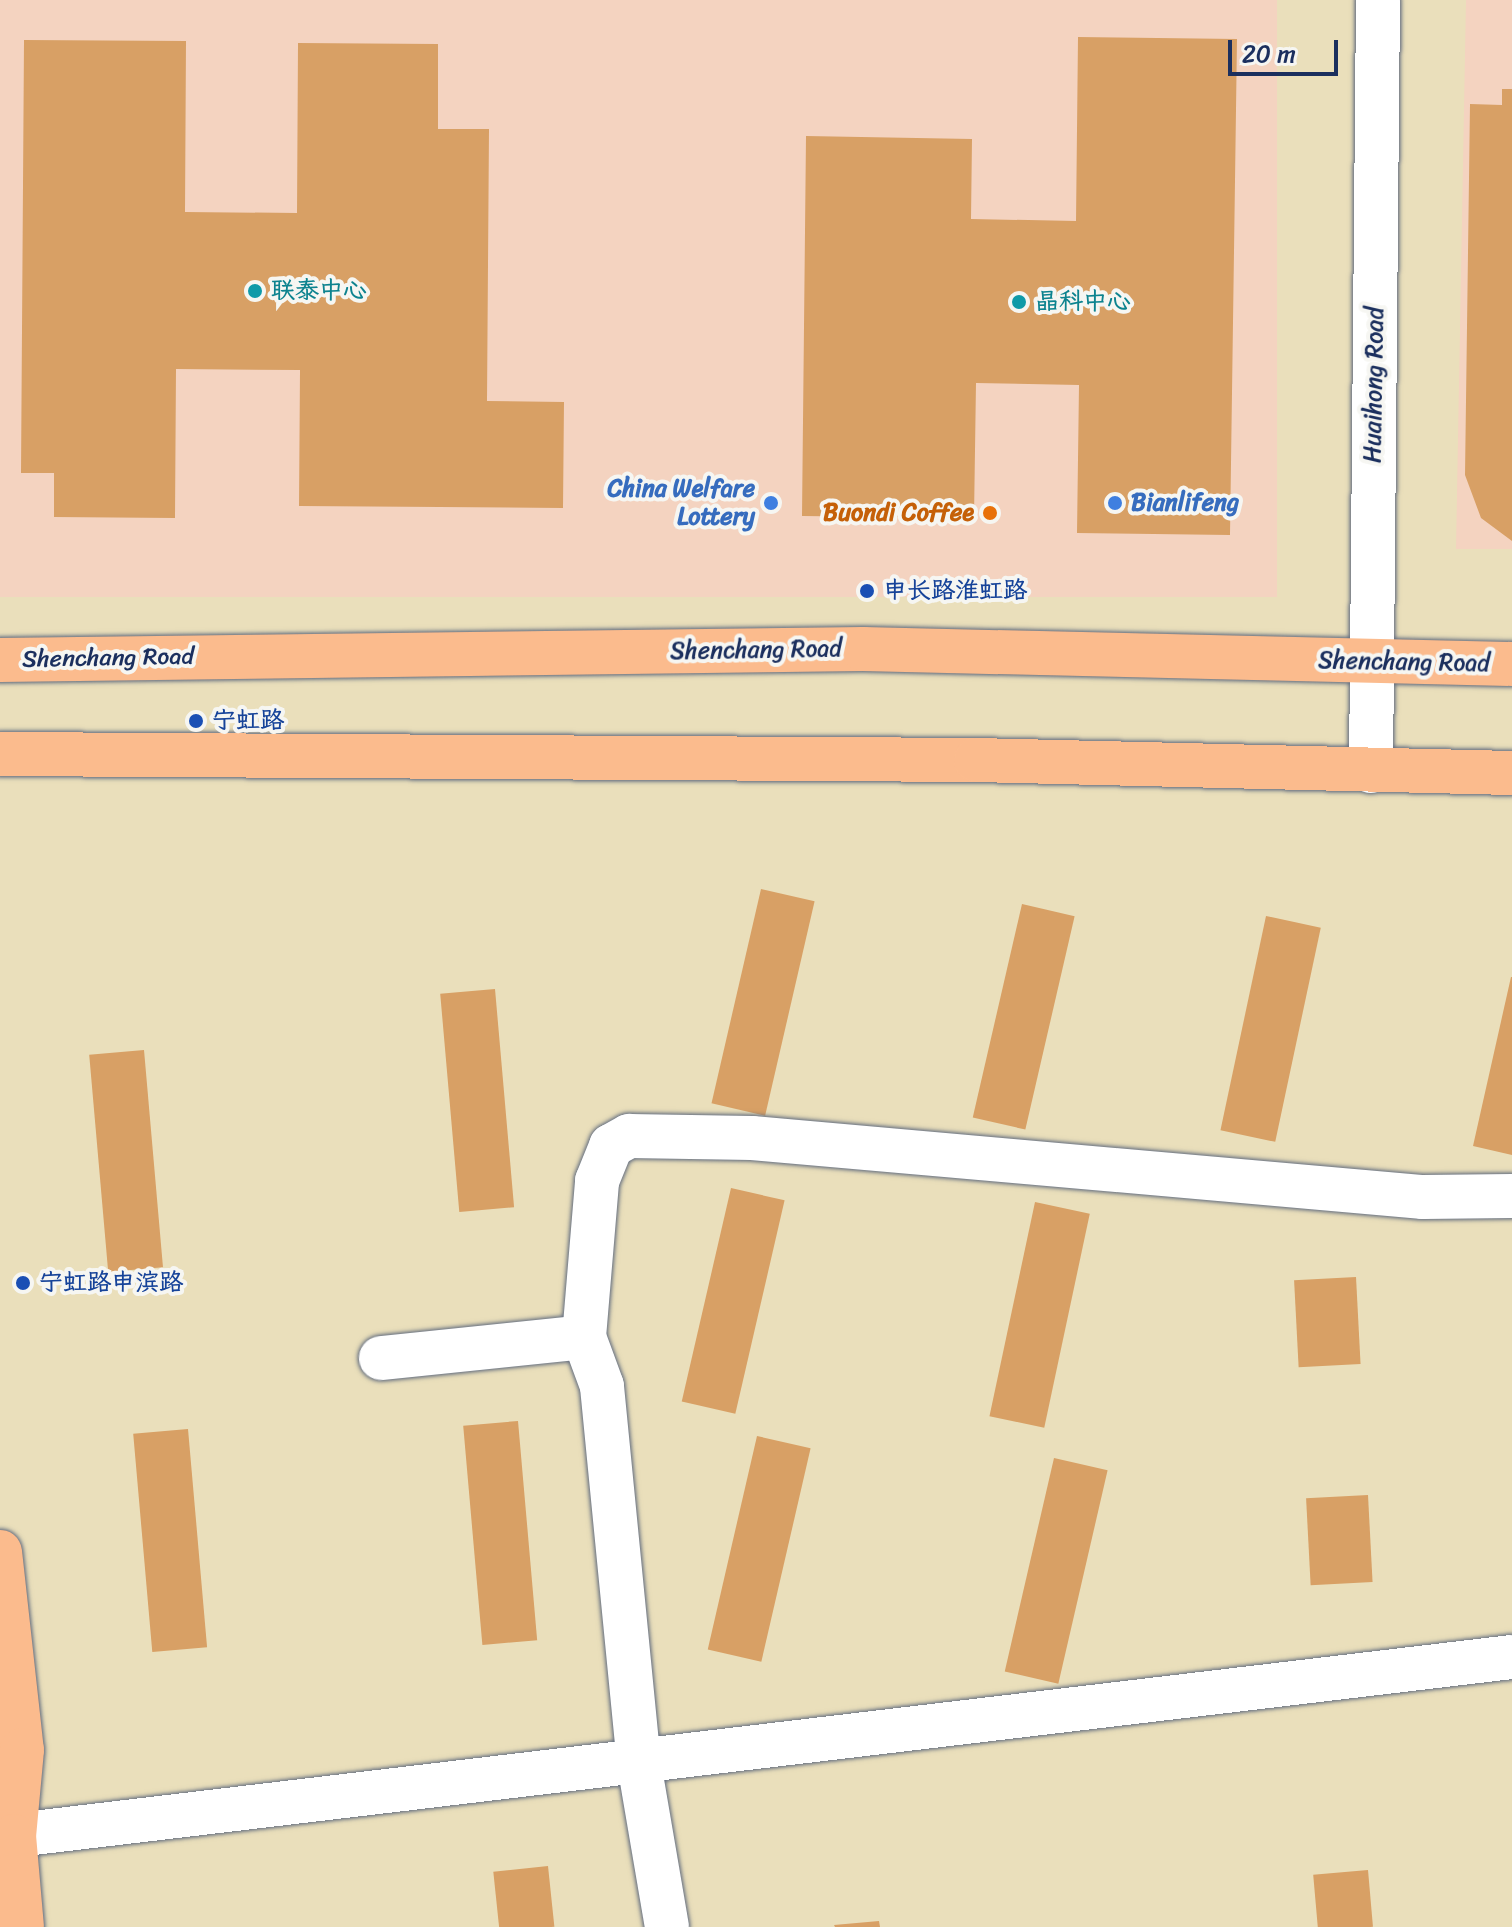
<!DOCTYPE html>
<meta charset="utf-8">
<style>
body{margin:0}
#map{position:relative;width:1512px;height:1927px;overflow:hidden;background:#eadfbb;font-family:Sriracha,"LXGW WenKai TC",sans-serif}
div>[style]{position:absolute}
.built>*{inset:0;background:#f4d3c0;transform-origin:0 0}
.building>*{inset:0;background:#d8a065;transform-origin:0 0}
.roads{filter:drop-shadow(0 0 2px #636d7f) drop-shadow(0 0 2px #636d7f)}
.minor>*{height:44px;margin:-22px;padding:0 22px;transform-origin:22px;border-radius:22px;background:#fff}
.major>*{height:44px;margin:-22px;padding:0 22px;transform-origin:22px;border-radius:22px;background:#fbbb8d}
.dots>*{width:22px;height:22px;translate:-50% -50%;box-sizing:border-box;border:4px solid #f6f6f2;border-radius:50%}
span{translate:-50% -50%;white-space:nowrap;text-align:center;line-height:1.15;-webkit-text-stroke:8px #f6f6f2;paint-order:stroke}
.culture-label{font-size:24px;color:#0d838f;font-weight:700}
.left{translate:0 -50%;text-align:left}
.street-label{font-size:24px;color:#1b2f5e}
.shop-label{font-size:24px;color:#366cbe;font-weight:700}
.right{translate:-100% -50%;text-align:right}
.food-label{font-size:24px;color:#c56008;font-weight:700}
.transit-label{font-size:24px;color:#164399;font-weight:700}
.scale{position:absolute;left:1228px;top:40px;width:110px;height:36px;box-sizing:border-box;border:4px solid #1b2f5e;border-top:0;padding-left:10px;font-size:24px;line-height:28px;white-space:nowrap;color:#1b2f5e;-webkit-text-stroke:6px #f6f6f2;paint-order:stroke}
</style>
<div id="map">
<div class="built">
<i style="left:0;top:0;width:1277px;height:597px"></i>
<i style="clip-path:polygon(1466px 0,1512px 0,1512px 549px,1456px 549px)"></i>
</div>
<div class="building">
<i style="clip-path:polygon(1078px 37px,1237px 39px,1230px 535px,1077px 533px,1079px 385px,976px 383px,974px 518px,802px 516px,806px 136px,972px 139px,971px 219px,1076px 221px)"></i>
<i style="clip-path:polygon(24px 40px,186px 41px,185px 212px,297px 213px,298px 43px,438px 44px,438px 129px,489px 129px,487px 401px,564px 402px,563px 508px,299px 506px,300px 370px,176px 369px,175px 518px,54px 517px,54px 473px,21px 473px)"></i>
<i style="clip-path:polygon(1502px 89px,1512px 89px,1512px 541px,1481px 518px,1465px 475px,1470px 104px,1502px 105px)"></i>
<i style="left:761px;top:889px;width:55px;height:220px;rotate:13deg"></i>
<i style="left:1022px;top:904px;width:54px;height:219px;rotate:13deg"></i>
<i style="left:1266px;top:916px;width:56px;height:219px;rotate:12deg"></i>
<i style="clip-path:polygon(1511px 977px,1512px 977px,1512px 1155px,1473px 1146px)"></i>
<i style="left:495px;top:989px;width:219px;height:55px;rotate:85deg"></i>
<i style="left:144px;top:1050px;width:218px;height:55px;rotate:85deg"></i>
<i style="left:731px;top:1188px;width:55px;height:219px;rotate:13deg"></i>
<i style="left:1035px;top:1202px;width:56px;height:219px;rotate:12deg"></i>
<i style="left:1356px;top:1277px;width:87px;height:62px;rotate:87deg"></i>
<i style="left:518px;top:1421px;width:220px;height:55px;rotate:85deg"></i>
<i style="left:188px;top:1429px;width:219px;height:55px;rotate:85deg"></i>
<i style="left:757px;top:1436px;width:55px;height:219px;rotate:13deg"></i>
<i style="left:1054px;top:1458px;width:55px;height:219px;rotate:13deg"></i>
<i style="left:1368px;top:1495px;width:87px;height:62px;rotate:87deg"></i>
<i style="left:548px;top:1866px;width:61px;height:55px;rotate:84deg"></i>
<i style="left:1368px;top:1870px;width:57px;height:55px;rotate:85deg"></i>
<i style="clip-path:polygon(879px 1921px,880px 1927px,835px 1927px,834px 1925px)"></i>
</div>
<div class="roads">
<div class="minor">
<i style="left:1371px;top:771px;width:771px;rotate:-89.48deg"></i>
<i style="left:381px;top:1358px;width:204px;rotate:-5.9deg"></i>
<i style="left:0;top:1837px;width:1523px;rotate:-6.79deg"></i>
<i style="left:667px;top:1927px;width:165px;rotate:-99.7deg"></i>
<i style="left:639px;top:1764px;width:380px;rotate:-95.6deg"></i>
<i style="left:602px;top:1386px;width:52px;rotate:-110.2deg"></i>
<i style="left:584px;top:1337px;width:157px;rotate:-85.2deg"></i>
<i style="left:597px;top:1181px;width:38px;rotate:-68deg"></i>
<i style="left:611px;top:1146px;width:21px;rotate:-29deg"></i>
<i style="left:629px;top:1136px;width:123px;rotate:0.9deg"></i>
<i style="left:752px;top:1138px;width:674px;rotate:5.03deg"></i>
<i style="left:1423px;top:1197px;width:89px;rotate:-0.6deg"></i>
</div>
<div class="major">
<i style="left:0;top:660px;width:863px;rotate:-0.73deg"></i>
<i style="left:863px;top:649px;width:649px;rotate:1.32deg"></i>
<i style="left:0;top:754px;width:976px;rotate:0.35deg"></i>
<i style="left:976px;top:760px;width:536px;rotate:1.39deg"></i>
<i style="left:0;top:1552px;width:199px;rotate:83.7deg"></i>
<i style="left:22px;top:1750px;width:86px;rotate:95.3deg"></i>
<i style="left:14px;top:1836px;width:91px;rotate:85deg"></i>
</div>
</div>
<div class="dots">
<i style="left:255px;top:291px;background:#0f9aa8"></i>
<i style="left:1019px;top:302px;background:#0f9aa8"></i>
<i style="left:771px;top:503px;background:#3f7fe0"></i>
<i style="left:1115px;top:503px;background:#3f7fe0"></i>
<i style="left:990px;top:513px;background:#e8710a"></i>
<i style="left:867px;top:591px;background:#1a4fb4"></i>
<i style="left:196px;top:721px;background:#1a4fb4"></i>
<i style="left:23px;top:1283px;background:#1a4fb4"></i>
</div>
<div class="culture-label">
<span class="left" style="left:271px;top:291px">联泰中心</span>
<span class="left" style="left:1035px;top:302px">晶科中心</span>
</div>
<div class="street-label">
<span style="left:1374px;top:385px;rotate:-89deg">Huaihong Road</span>
<span style="left:756px;top:650px;rotate:-1deg">Shenchang Road</span>
<span style="left:108px;top:658px;rotate:-1deg">Shenchang Road</span>
<span style="left:1404px;top:662px;rotate:1deg">Shenchang Road</span>
</div>
<div class="shop-label">
<span class="right" style="left:755px;top:503px">China Welfare<br>Lottery</span>
<span class="left" style="left:1131px;top:503px">Bianlifeng</span>
</div>
<div class="food-label">
<span class="right" style="left:974px;top:513px">Buondi Coffee</span>
</div>
<div class="transit-label">
<span class="left" style="left:883px;top:591px">申长路淮虹路</span>
<span class="left" style="left:212px;top:721px">宁虹路</span>
<span class="left" style="left:39px;top:1283px">宁虹路申滨路</span>
</div>
<div class="scale">20 m</div>
</div>
